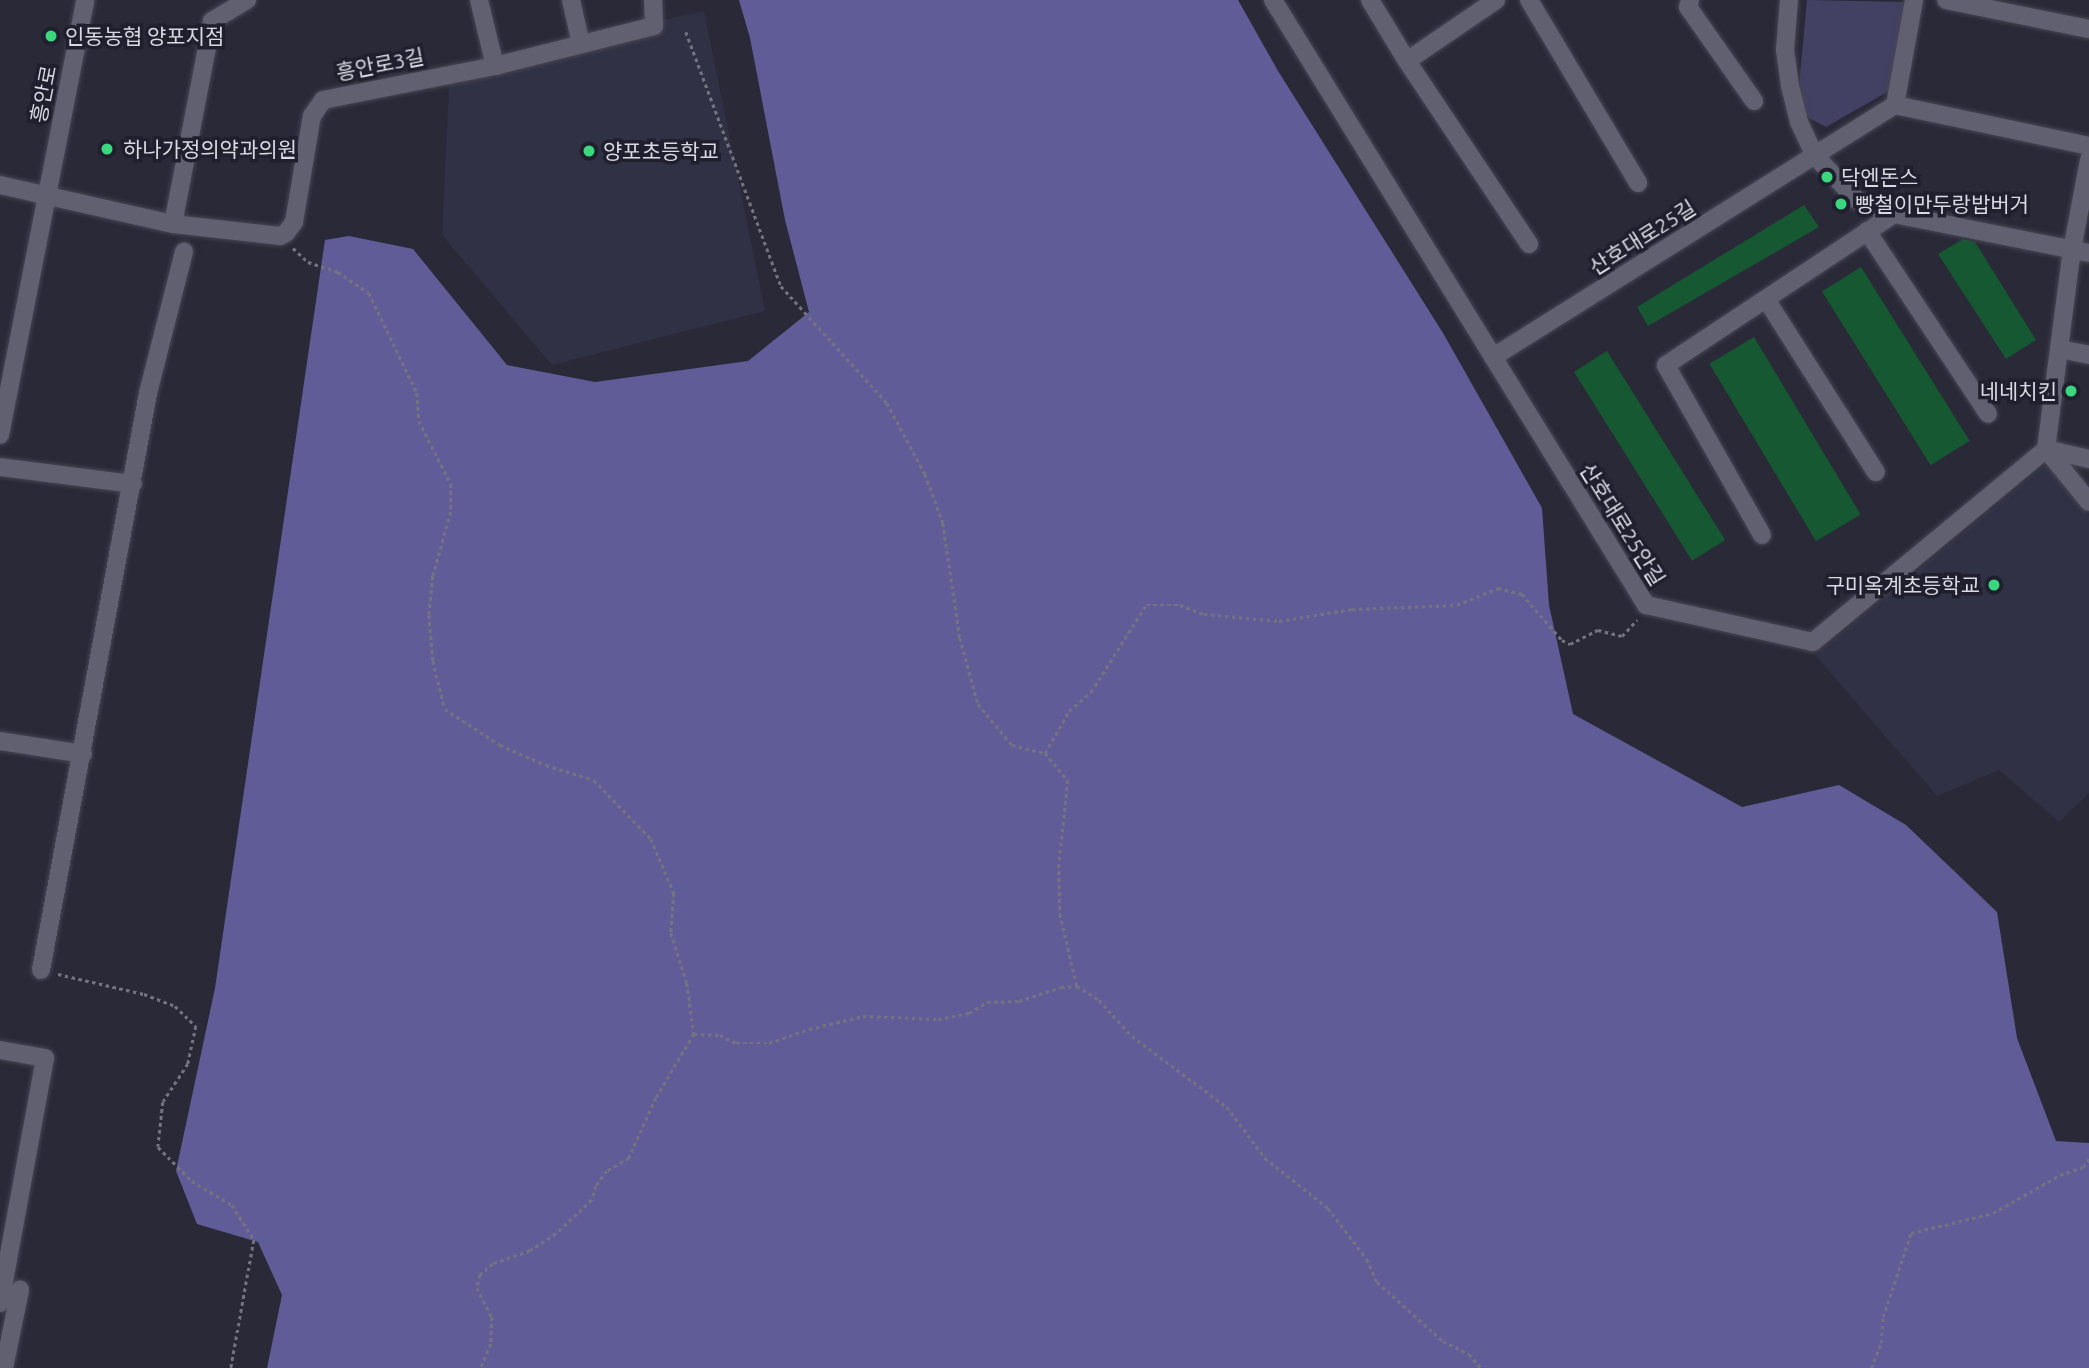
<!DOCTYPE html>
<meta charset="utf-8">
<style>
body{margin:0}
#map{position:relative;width:2089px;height:1368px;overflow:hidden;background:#292938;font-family:Ubuntu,"Noto Sans KR",sans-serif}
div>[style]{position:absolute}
.built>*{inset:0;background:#313146}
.green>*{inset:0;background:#424164}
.forest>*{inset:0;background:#605c97}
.building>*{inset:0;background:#165832;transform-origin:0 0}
.path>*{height:2.5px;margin-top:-1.25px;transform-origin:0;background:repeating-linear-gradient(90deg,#747481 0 3.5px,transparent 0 7px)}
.roads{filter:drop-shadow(0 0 2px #464552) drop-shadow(0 0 2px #464552)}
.minor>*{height:18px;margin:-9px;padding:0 9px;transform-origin:9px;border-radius:9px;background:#606071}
.tertiary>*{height:18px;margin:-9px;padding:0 9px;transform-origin:9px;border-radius:9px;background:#606071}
.dots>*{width:19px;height:19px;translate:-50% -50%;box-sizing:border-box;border:4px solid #1f1f2e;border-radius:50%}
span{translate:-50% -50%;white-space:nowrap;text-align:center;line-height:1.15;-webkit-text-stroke:7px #1f1f2e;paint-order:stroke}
.poi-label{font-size:21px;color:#d9d9e3}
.left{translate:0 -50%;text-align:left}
.right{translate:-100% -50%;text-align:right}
.street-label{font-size:21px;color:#d9d9e3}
</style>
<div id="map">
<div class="built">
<i style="clip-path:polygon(704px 11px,765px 311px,552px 365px,442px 235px,450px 67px)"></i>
<i style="clip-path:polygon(2049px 462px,2089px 516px,2089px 793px,2059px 822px,1999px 770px,1937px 796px,1815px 655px)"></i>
</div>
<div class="green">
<i style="clip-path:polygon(1807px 0,1905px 2px,1889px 91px,1826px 127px,1803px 115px,1799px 85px)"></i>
</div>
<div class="forest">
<i style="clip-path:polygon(739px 0,1238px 0,1278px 71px,1443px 333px,1542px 508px,1549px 605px,1573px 714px,1742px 807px,1839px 785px,1906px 825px,1997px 912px,2017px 1038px,2056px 1141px,2089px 1143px,2089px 1368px,267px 1368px,282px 1295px,258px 1242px,197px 1224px,176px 1171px,215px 988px,325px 240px,349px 236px,413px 249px,507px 365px,595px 382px,748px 361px,809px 312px,785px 220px,750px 38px)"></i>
</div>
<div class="building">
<i style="clip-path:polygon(1804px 205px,1819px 227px,1648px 326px,1637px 307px)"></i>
<i style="clip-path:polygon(1963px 239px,1975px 242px,2036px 340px,2006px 359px,1938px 254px)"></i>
<i style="left:1861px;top:267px;width:205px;height:46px;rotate:58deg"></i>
<i style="left:1754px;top:337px;width:207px;height:52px;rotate:59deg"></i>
<i style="left:1607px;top:351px;width:223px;height:39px;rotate:58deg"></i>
</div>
<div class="path">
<i style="left:686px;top:32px;width:271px;rotate:69.5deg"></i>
<i style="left:781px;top:286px;width:158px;rotate:47.8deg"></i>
<i style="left:887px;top:403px;width:81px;rotate:61.8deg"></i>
<i style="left:925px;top:474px;width:52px;rotate:69.8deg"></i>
<i style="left:943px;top:523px;width:116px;rotate:81.6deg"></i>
<i style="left:960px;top:638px;width:68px;rotate:74.7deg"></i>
<i style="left:978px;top:704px;width:53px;rotate:50.3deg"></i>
<i style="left:1012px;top:745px;width:34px;rotate:14deg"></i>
<i style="left:1045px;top:753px;width:35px;rotate:50deg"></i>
<i style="left:1068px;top:780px;width:84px;rotate:96.1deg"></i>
<i style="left:1059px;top:864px;width:50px;rotate:88.9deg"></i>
<i style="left:1060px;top:914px;width:74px;rotate:76.7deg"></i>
<i style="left:293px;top:248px;width:21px;rotate:43deg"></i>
<i style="left:308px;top:262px;width:32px;rotate:18deg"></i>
<i style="left:338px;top:272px;width:37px;rotate:34deg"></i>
<i style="left:369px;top:293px;width:111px;rotate:64.4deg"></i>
<i style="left:417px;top:393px;width:28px;rotate:86deg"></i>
<i style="left:419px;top:421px;width:71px;rotate:63.1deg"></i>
<i style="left:451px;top:484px;width:28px;rotate:90deg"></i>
<i style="left:451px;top:512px;width:66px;rotate:105.7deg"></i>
<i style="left:433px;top:576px;width:39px;rotate:96deg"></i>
<i style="left:429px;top:615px;width:46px;rotate:85deg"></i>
<i style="left:433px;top:661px;width:49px;rotate:76deg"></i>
<i style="left:445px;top:709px;width:66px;rotate:33.2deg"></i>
<i style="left:500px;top:745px;width:50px;rotate:23.5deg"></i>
<i style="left:546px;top:765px;width:50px;rotate:17.4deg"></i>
<i style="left:594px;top:780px;width:82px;rotate:46deg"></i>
<i style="left:651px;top:839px;width:59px;rotate:66.9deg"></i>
<i style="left:674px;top:893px;width:40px;rotate:94.3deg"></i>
<i style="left:671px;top:933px;width:52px;rotate:72.3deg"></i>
<i style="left:687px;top:983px;width:51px;rotate:82.2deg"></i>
<i style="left:694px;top:1034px;width:74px;rotate:120.7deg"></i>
<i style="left:656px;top:1098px;width:66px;rotate:114.2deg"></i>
<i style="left:629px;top:1158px;width:26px;rotate:149deg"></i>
<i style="left:607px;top:1171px;width:19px;rotate:126deg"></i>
<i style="left:596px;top:1186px;width:15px;rotate:106deg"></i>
<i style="left:592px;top:1200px;width:50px;rotate:136.6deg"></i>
<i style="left:556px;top:1234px;width:31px;rotate:147deg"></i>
<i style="left:530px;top:1251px;width:39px;rotate:161deg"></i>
<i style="left:493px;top:1264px;width:17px;rotate:140deg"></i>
<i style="left:480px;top:1275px;width:13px;rotate:103deg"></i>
<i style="left:477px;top:1288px;width:33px;rotate:63deg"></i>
<i style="left:492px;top:1317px;width:27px;rotate:92deg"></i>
<i style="left:491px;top:1344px;width:26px;rotate:113deg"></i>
<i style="left:1045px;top:753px;width:48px;rotate:-60.3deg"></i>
<i style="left:1069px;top:711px;width:29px;rotate:-41deg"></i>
<i style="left:1091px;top:692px;width:103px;rotate:-57.7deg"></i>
<i style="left:1146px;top:605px;width:34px"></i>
<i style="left:1180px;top:605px;width:26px;rotate:21deg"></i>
<i style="left:1204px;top:614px;width:75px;rotate:5.3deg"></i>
<i style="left:1279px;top:621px;width:74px;rotate:-9.3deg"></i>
<i style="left:1352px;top:609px;width:105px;rotate:-2.2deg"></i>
<i style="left:1457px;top:605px;width:44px;rotate:-22.5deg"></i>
<i style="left:1498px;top:588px;width:25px;rotate:14deg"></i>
<i style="left:1522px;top:594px;width:61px;rotate:49deg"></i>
<i style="left:1562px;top:640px;width:9px;rotate:27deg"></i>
<i style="left:1570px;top:644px;width:31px;rotate:-27deg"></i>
<i style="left:1598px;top:630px;width:25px;rotate:14deg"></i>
<i style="left:1622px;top:636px;width:22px;rotate:-47deg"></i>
<i style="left:58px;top:974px;width:88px;rotate:13.1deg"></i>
<i style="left:144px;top:994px;width:33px;rotate:21deg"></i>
<i style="left:175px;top:1006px;width:29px;rotate:44deg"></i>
<i style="left:196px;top:1026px;width:39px;rotate:102deg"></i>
<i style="left:188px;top:1064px;width:45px;rotate:123.3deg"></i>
<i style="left:163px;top:1102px;width:45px;rotate:96.3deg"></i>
<i style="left:158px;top:1147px;width:48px;rotate:45deg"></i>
<i style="left:192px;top:1181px;width:47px;rotate:31deg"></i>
<i style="left:232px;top:1205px;width:41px;rotate:57.8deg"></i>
<i style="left:254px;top:1240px;width:130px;rotate:100.2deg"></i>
<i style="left:694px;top:1034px;width:26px;rotate:2deg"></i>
<i style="left:720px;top:1035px;width:18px;rotate:27deg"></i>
<i style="left:736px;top:1043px;width:33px"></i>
<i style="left:769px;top:1043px;width:42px;rotate:-19.3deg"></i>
<i style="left:809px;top:1029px;width:56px;rotate:-13.5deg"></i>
<i style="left:863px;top:1016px;width:75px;rotate:2.3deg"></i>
<i style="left:938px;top:1019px;width:32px;rotate:-11deg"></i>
<i style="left:969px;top:1013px;width:21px;rotate:-31deg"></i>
<i style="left:987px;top:1002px;width:32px;rotate:-2deg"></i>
<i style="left:1019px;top:1001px;width:44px;rotate:-18.4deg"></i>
<i style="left:1061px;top:987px;width:16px;rotate:-4deg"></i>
<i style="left:1077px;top:986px;width:26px;rotate:32deg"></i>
<i style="left:1099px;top:1000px;width:49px;rotate:47.5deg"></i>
<i style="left:1132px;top:1036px;width:119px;rotate:36.8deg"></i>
<i style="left:1227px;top:1107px;width:64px;rotate:53.3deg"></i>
<i style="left:1265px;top:1158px;width:80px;rotate:38.4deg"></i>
<i style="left:1328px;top:1208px;width:64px;rotate:52.6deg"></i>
<i style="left:1367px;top:1259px;width:25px;rotate:67deg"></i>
<i style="left:1377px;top:1282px;width:89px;rotate:41.8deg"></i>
<i style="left:1443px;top:1341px;width:29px;rotate:27deg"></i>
<i style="left:1469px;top:1354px;width:18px;rotate:49deg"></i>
<i style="left:1871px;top:1368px;width:27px;rotate:-68deg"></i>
<i style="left:1881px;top:1343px;width:26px;rotate:-86deg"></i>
<i style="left:1883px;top:1317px;width:89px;rotate:-71.6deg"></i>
<i style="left:1911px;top:1233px;width:84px;rotate:-13.7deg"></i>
<i style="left:1993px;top:1213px;width:77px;rotate:-29.6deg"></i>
<i style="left:2060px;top:1175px;width:24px;rotate:-19deg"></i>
<i style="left:2083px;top:1167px;width:10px;rotate:-53deg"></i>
</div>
<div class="roads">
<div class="minor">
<i style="left:479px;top:0;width:68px;rotate:76.4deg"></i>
<i style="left:571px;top:0;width:45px;rotate:77.2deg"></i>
<i style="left:1273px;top:0;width:711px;rotate:58.34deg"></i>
<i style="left:1646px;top:605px;width:171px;rotate:12.5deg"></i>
<i style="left:1813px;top:642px;width:303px;rotate:-39.6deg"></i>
<i style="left:2046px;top:449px;width:201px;rotate:-82.6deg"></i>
<i style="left:2072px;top:250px;width:92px;rotate:-79.3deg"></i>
<i style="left:1370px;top:0;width:71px;rotate:58.8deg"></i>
<i style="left:1496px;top:0;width:108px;rotate:145.6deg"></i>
<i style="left:1407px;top:61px;width:220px;rotate:56.3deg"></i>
<i style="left:1529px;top:0;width:213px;rotate:59.2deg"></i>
<i style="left:1690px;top:0;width:7px;rotate:106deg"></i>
<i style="left:1688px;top:7px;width:115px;rotate:54.9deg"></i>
<i style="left:1789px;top:0;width:50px;rotate:94.6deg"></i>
<i style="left:1785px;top:50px;width:36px;rotate:82deg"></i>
<i style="left:1790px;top:86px;width:37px;rotate:76deg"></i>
<i style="left:1799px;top:122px;width:38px;rotate:65deg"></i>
<i style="left:1815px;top:156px;width:61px;rotate:46.3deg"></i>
<i style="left:1857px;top:200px;width:40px;rotate:21deg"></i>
<i style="left:1894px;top:214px;width:199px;rotate:11.3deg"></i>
<i style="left:1946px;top:0;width:146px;rotate:11.5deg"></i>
<i style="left:1895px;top:105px;width:107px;rotate:-79.7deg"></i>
<i style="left:0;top:185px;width:177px;rotate:12.7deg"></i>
<i style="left:173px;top:224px;width:108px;rotate:6.4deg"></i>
<i style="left:280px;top:236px;width:7px;rotate:-27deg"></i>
<i style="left:286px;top:233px;width:14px;rotate:-54deg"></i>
<i style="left:294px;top:222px;width:108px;rotate:-80.4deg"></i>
<i style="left:312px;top:116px;width:19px;rotate:-55deg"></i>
<i style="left:323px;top:100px;width:175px;rotate:-11.2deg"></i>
<i style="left:495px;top:66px;width:164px;rotate:-14.1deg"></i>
<i style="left:654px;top:26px;width:26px;rotate:-92deg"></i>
<i style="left:173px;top:224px;width:207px;rotate:-79.1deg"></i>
<i style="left:212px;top:21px;width:41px;rotate:-31deg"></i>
<i style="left:1867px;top:231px;width:219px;rotate:56.5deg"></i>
<i style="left:1766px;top:299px;width:205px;rotate:57.6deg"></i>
<i style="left:2059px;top:349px;width:31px;rotate:11deg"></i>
<i style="left:1493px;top:357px;width:474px;rotate:-32.1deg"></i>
<i style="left:1895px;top:105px;width:198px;rotate:11.9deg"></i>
<i style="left:2046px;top:449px;width:68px;rotate:50.9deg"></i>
<i style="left:2046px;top:449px;width:44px;rotate:13.1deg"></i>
<i style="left:0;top:467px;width:134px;rotate:7.3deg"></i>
<i style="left:1762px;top:535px;width:195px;rotate:-119.5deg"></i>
<i style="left:1666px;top:365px;width:273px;rotate:-33.5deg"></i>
<i style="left:0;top:741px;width:84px;rotate:8.9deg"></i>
<i style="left:41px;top:970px;width:587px;rotate:-79.49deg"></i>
<i style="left:148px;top:393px;width:146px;rotate:-75.7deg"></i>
<i style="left:0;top:1050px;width:46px;rotate:10.1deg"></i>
<i style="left:45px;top:1058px;width:249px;rotate:100.4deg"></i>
<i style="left:4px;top:1368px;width:80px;rotate:-78.4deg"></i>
</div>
<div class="tertiary">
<i style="left:0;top:435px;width:443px;rotate:-78.9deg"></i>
</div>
</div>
<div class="dots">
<i style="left:51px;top:36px;background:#3bd77f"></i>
<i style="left:107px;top:149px;background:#3bd77f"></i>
<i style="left:589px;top:151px;background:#3bd77f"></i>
<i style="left:1827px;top:177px;background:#3bd77f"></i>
<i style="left:1841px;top:204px;background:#3bd77f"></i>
<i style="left:2071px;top:391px;background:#3bd77f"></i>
<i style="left:1994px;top:585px;background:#3bd77f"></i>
</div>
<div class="poi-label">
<span class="left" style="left:65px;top:36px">인동농협 양포지점</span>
<span class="left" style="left:123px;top:149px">하나가정의약과의원</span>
<span class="left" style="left:603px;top:151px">양포초등학교</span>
<span class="left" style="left:1841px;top:177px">닥엔돈스</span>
<span class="left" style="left:1855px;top:204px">빵철이만두랑밥버거</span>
<span class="right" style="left:2057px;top:391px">네네치킨</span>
<span class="right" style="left:1980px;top:585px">구미옥계초등학교</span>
</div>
<div class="street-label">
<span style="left:380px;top:64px;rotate:-11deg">흥안로3길</span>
<span style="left:43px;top:94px;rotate:-79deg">흥안로</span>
<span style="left:1642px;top:237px;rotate:-32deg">산호대로25길</span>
<span style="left:1623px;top:524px;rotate:58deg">산호대로25안길</span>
</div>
</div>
